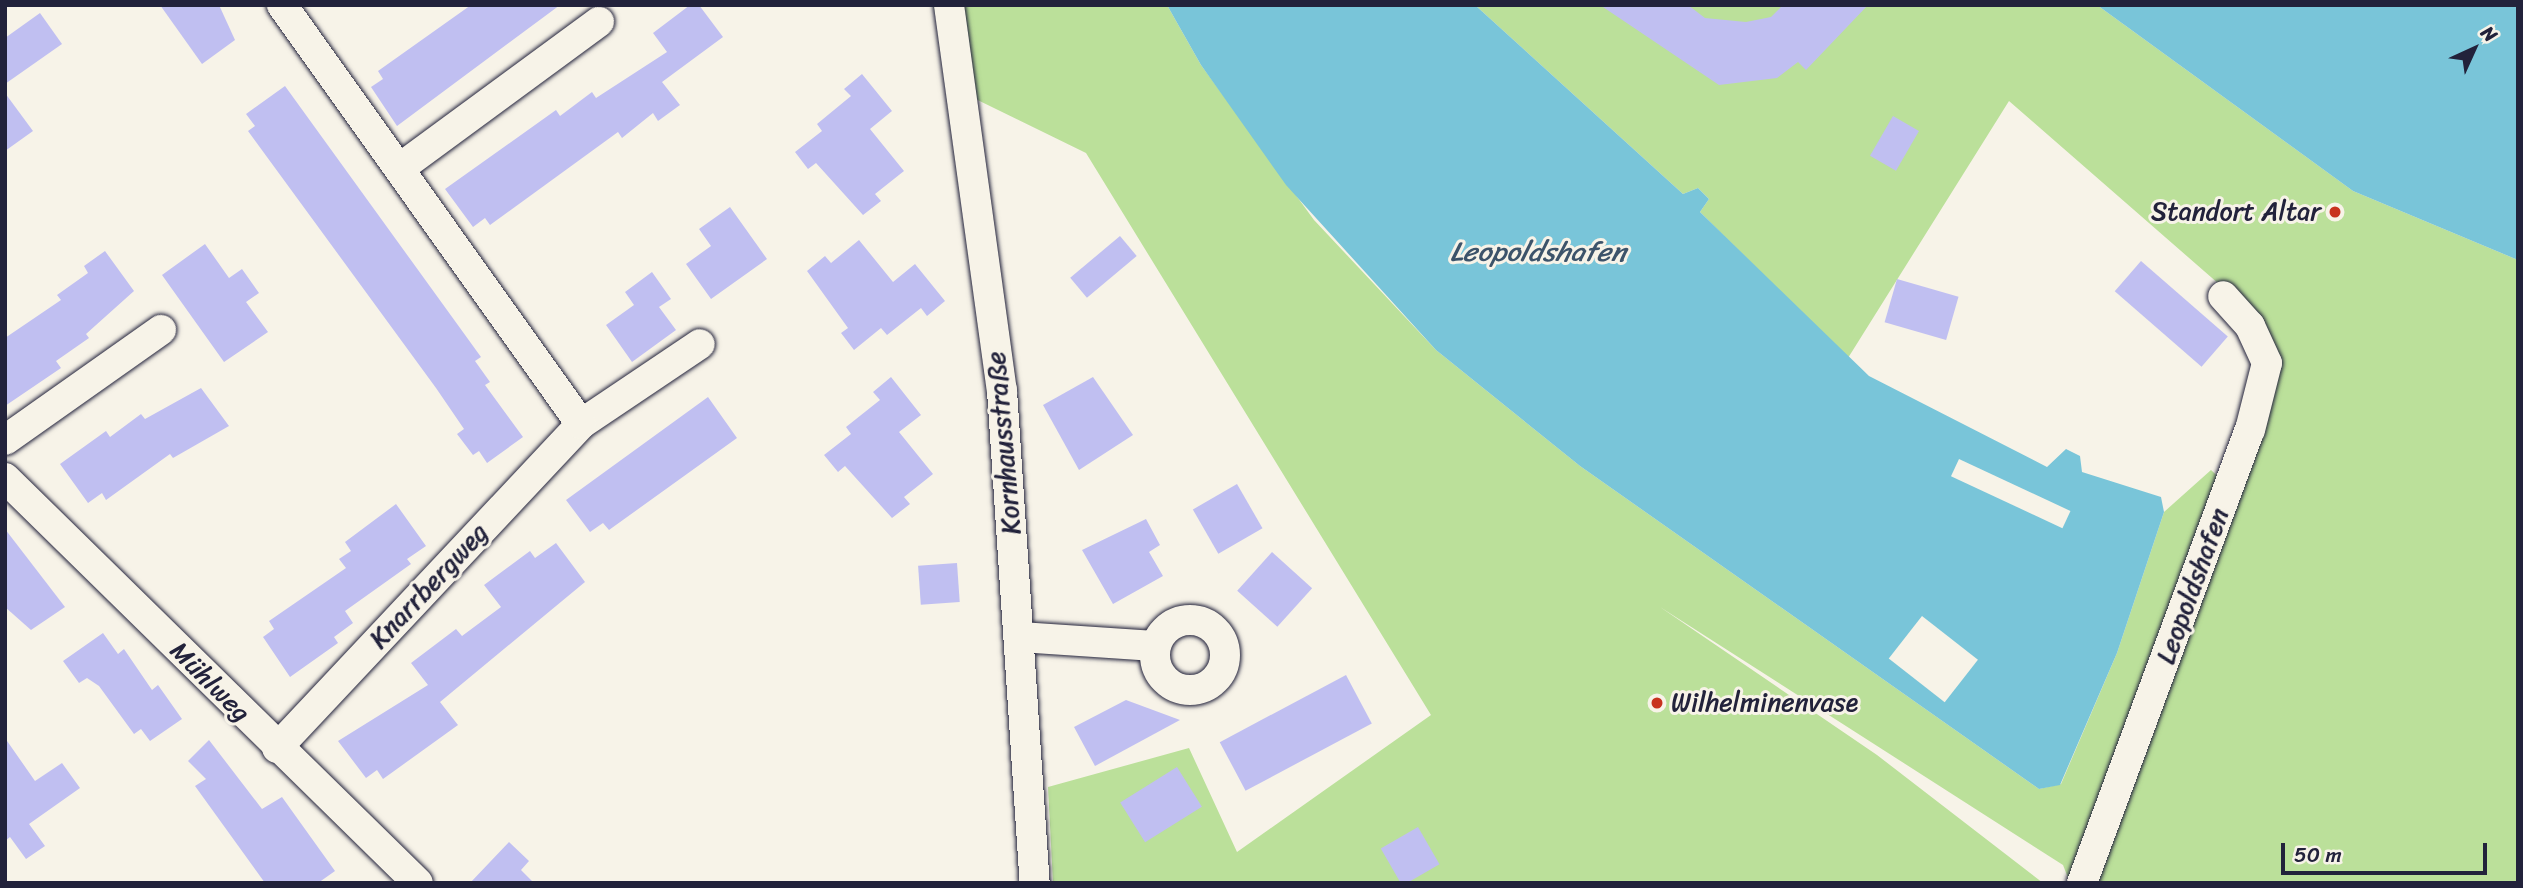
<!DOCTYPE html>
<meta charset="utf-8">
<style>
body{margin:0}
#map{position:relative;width:2523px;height:888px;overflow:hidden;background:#f7f3e8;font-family:Sriracha,sans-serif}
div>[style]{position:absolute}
.green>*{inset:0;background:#bbe09a}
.water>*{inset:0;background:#79c5d9}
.pier>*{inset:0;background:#f7f3e8;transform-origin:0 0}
.building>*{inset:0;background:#c0bff1;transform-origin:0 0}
.roads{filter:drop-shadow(0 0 2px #22223b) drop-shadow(0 0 2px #22223b)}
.street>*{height:30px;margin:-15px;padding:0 15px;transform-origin:15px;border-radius:15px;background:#f7f3e8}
.street>.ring{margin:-15px;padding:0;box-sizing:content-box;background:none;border:30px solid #f7f3e8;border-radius:50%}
.dots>*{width:19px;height:19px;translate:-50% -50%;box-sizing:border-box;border:4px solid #f7f3e8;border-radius:50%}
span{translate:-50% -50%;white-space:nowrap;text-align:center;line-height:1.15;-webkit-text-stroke:6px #f7f3e8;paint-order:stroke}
.poi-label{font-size:26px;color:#22223b}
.right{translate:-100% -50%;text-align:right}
.left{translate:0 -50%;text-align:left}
.street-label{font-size:26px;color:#22223b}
.water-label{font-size:28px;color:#3c536a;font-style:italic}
.frame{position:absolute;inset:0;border:7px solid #22223b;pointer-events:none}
.north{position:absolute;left:2439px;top:14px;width:70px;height:70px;-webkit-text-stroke:5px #f7f3e8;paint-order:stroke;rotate:45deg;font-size:19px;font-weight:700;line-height:28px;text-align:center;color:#22223b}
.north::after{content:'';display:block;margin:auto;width:24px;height:32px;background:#22223b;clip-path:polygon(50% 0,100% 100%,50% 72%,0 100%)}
.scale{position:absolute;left:2281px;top:843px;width:206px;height:32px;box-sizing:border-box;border:4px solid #22223b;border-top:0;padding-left:9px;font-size:21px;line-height:24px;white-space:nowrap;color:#22223b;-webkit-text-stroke:5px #f7f3e8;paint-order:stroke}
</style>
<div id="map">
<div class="green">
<i style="clip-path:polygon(933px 5px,1167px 5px,1201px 65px,1314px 220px,1436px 350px,1580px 466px,2039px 789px,2061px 784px,2117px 653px,2164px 512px,2211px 470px,2233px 491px,2265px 414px,2243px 305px,2009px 101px,1848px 358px,1700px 212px,1709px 199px,1698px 188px,1683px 194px,1475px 5px,2097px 5px,2353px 191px,2518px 260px,2518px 883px,2070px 883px,2063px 865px,1660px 607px,1877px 755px,2043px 883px,1053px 883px,1048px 787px,1189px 748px,1237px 852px,1431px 715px,1086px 153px,953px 88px)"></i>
</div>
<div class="water">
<i style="clip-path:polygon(1167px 5px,1475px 5px,1683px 194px,1698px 188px,1709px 199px,1700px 212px,1869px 376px,2047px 467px,2066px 449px,2080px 456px,2082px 472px,2161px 497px,2164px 512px,2117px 653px,2060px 785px,2039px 789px,1580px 466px,1436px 350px,1286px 185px,1201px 65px)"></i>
<i style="clip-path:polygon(2097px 5px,2518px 5px,2518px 260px,2353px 191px)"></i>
</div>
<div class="pier">
<i style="left:1959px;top:459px;width:123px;height:19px;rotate:25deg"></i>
<i style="left:1922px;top:616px;width:71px;height:54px;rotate:38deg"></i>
</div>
<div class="building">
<i style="clip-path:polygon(160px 5px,219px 5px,235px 40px,202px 64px)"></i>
<i style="clip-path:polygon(471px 5px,560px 5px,397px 126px,371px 87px,383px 79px,378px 71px)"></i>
<i style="clip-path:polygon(690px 5px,699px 5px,723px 37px,662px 82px,680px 105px,658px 121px,653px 113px,622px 138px,618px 132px,490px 225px,485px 218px,473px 227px,445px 189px,556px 110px,560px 116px,592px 92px,596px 98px,667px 52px,653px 33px)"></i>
<i style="clip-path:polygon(1600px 5px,1688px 5px,1705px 18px,1746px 22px,1771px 17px,1783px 5px,1868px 5px,1806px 70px,1798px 62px,1777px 78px,1719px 85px)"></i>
<i style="clip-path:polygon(40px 13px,62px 44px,5px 84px,5px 38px)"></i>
<i style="clip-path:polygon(862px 74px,892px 111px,870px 129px,904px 171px,875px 194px,881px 201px,863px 215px,816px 163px,808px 169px,795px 152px,822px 131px,817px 124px,851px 96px,844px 89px)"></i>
<i style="clip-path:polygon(285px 86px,481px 357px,475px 361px,490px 382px,485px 385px,523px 437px,487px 463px,479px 451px,473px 455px,457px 434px,464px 429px,436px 388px,248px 131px,255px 126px,246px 114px)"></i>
<i style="clip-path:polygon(5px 93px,33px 131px,5px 151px)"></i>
<i style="left:1893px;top:116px;width:30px;height:46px;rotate:30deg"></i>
<i style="clip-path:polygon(730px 207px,767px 259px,711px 299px,686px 264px,711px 246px,699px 229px)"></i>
<i style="left:1120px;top:236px;width:26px;height:65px;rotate:50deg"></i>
<i style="clip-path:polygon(859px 240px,893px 282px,915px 264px,945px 301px,927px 316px,921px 308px,887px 335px,881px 328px,854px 350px,841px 333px,848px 328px,807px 271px,825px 256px,831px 263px)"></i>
<i style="clip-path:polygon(205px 244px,229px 278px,242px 269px,259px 293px,246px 302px,268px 332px,224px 362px,162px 275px)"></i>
<i style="clip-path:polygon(105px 251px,134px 291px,86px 334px,89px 338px,56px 361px,61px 368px,5px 406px,5px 338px,61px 300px,57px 295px,88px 273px,84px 266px)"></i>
<i style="left:2141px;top:261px;width:115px;height:40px;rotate:41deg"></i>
<i style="clip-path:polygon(652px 272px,671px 299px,659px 307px,676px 330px,632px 362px,606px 325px,634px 305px,625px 292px)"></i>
<i style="left:1897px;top:279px;width:64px;height:45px;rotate:16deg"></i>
<i style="clip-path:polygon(891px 377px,921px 415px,899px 432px,933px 474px,904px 497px,910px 504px,892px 518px,845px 466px,838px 472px,824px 455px,851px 434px,846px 427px,880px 400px,873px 392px)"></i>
<i style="clip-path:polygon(1093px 377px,1133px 435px,1079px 470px,1043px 405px)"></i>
<i style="clip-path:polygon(201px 388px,229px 426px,173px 458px,170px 454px,106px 500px,102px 493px,88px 503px,60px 464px,106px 431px,110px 437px,141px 414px,145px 419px)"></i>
<i style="clip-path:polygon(708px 397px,737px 438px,609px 530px,603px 523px,590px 532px,566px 500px)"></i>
<i style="left:1237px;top:484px;width:51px;height:51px;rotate:60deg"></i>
<i style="clip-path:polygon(396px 504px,426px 546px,407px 559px,411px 564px,345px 611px,353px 623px,334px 637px,338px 643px,290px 677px,263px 637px,274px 629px,269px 621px,346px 568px,339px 559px,351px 551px,345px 542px)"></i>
<i style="clip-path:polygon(1146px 519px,1160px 545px,1149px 552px,1163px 576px,1113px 604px,1082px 550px)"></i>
<i style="clip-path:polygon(5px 529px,65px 607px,31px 630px,5px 607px)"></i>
<i style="clip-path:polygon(556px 543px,585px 582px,440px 702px,458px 725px,383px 779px,377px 770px,366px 778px,338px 741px,428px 685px,411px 663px,456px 629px,462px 636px,501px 607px,484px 585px,530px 551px,535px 558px)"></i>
<i style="left:1272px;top:552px;width:54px;height:52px;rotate:42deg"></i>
<i style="left:957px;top:563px;width:39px;height:39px;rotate:86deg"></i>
<i style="clip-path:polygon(103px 633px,118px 654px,124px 649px,152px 690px,158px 685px,182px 719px,150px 741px,141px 729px,134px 734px,99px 686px,87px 678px,79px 683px,63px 661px)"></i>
<i style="left:1346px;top:675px;width:55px;height:143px;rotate:62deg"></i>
<i style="clip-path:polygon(1126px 700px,1180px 720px,1095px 766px,1074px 727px)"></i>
<i style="clip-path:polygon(5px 738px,35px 781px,62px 763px,80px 788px,29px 824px,45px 846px,26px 859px,10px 837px,5px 841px)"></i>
<i style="clip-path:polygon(209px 740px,262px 809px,282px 797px,335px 871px,318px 883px,265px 883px,195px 786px,206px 779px,188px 761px)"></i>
<i style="left:1177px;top:767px;width:47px;height:67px;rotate:58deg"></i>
<i style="left:1418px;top:827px;width:43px;height:43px;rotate:60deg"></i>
<i style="clip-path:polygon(509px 842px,529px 861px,521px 870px,534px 883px,470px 883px)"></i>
</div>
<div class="roads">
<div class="street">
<i style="left:949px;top:5px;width:390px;rotate:82.2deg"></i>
<i style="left:1002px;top:391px;width:493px;rotate:86.2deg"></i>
<i style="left:400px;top:168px;width:247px;rotate:-36.3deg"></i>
<i style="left:581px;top:424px;width:143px;rotate:-33.9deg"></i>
<i style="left:5px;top:440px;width:191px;rotate:-35.2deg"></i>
<i style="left:5px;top:478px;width:578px;rotate:44.44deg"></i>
<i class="ring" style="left:1155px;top:620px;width:40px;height:40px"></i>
<i style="left:1020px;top:637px;width:135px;rotate:3.8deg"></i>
<i style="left:277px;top:748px;width:444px;rotate:-46.8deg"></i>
<i style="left:581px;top:424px;width:515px;rotate:-125.51deg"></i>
<i style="left:2082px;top:883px;width:483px;rotate:-69.7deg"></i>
<i style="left:2250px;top:430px;width:69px;rotate:-75.8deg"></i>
<i style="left:2267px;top:363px;width:41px;rotate:-114.7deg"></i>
<i style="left:2250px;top:326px;width:40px;rotate:-132deg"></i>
</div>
</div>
<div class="dots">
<i style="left:2335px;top:212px;background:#c8321e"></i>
<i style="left:1657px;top:703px;background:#c8321e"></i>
</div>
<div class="poi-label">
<span class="right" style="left:2321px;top:212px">Standort Altar</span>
<span class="left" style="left:1671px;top:703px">Wilhelminenvase</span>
</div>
<div class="street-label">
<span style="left:1004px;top:443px;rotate:-95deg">Kornhausstraße</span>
<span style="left:429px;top:586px;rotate:-47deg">Knarrbergweg</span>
<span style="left:2193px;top:586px;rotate:-70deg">Leopoldshafen</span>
<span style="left:210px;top:682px;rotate:45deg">Mühlweg</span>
</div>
<div class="water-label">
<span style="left:1538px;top:252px">Leopoldshafen</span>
</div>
<div class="frame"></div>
<div class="north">N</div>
<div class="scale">50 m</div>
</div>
